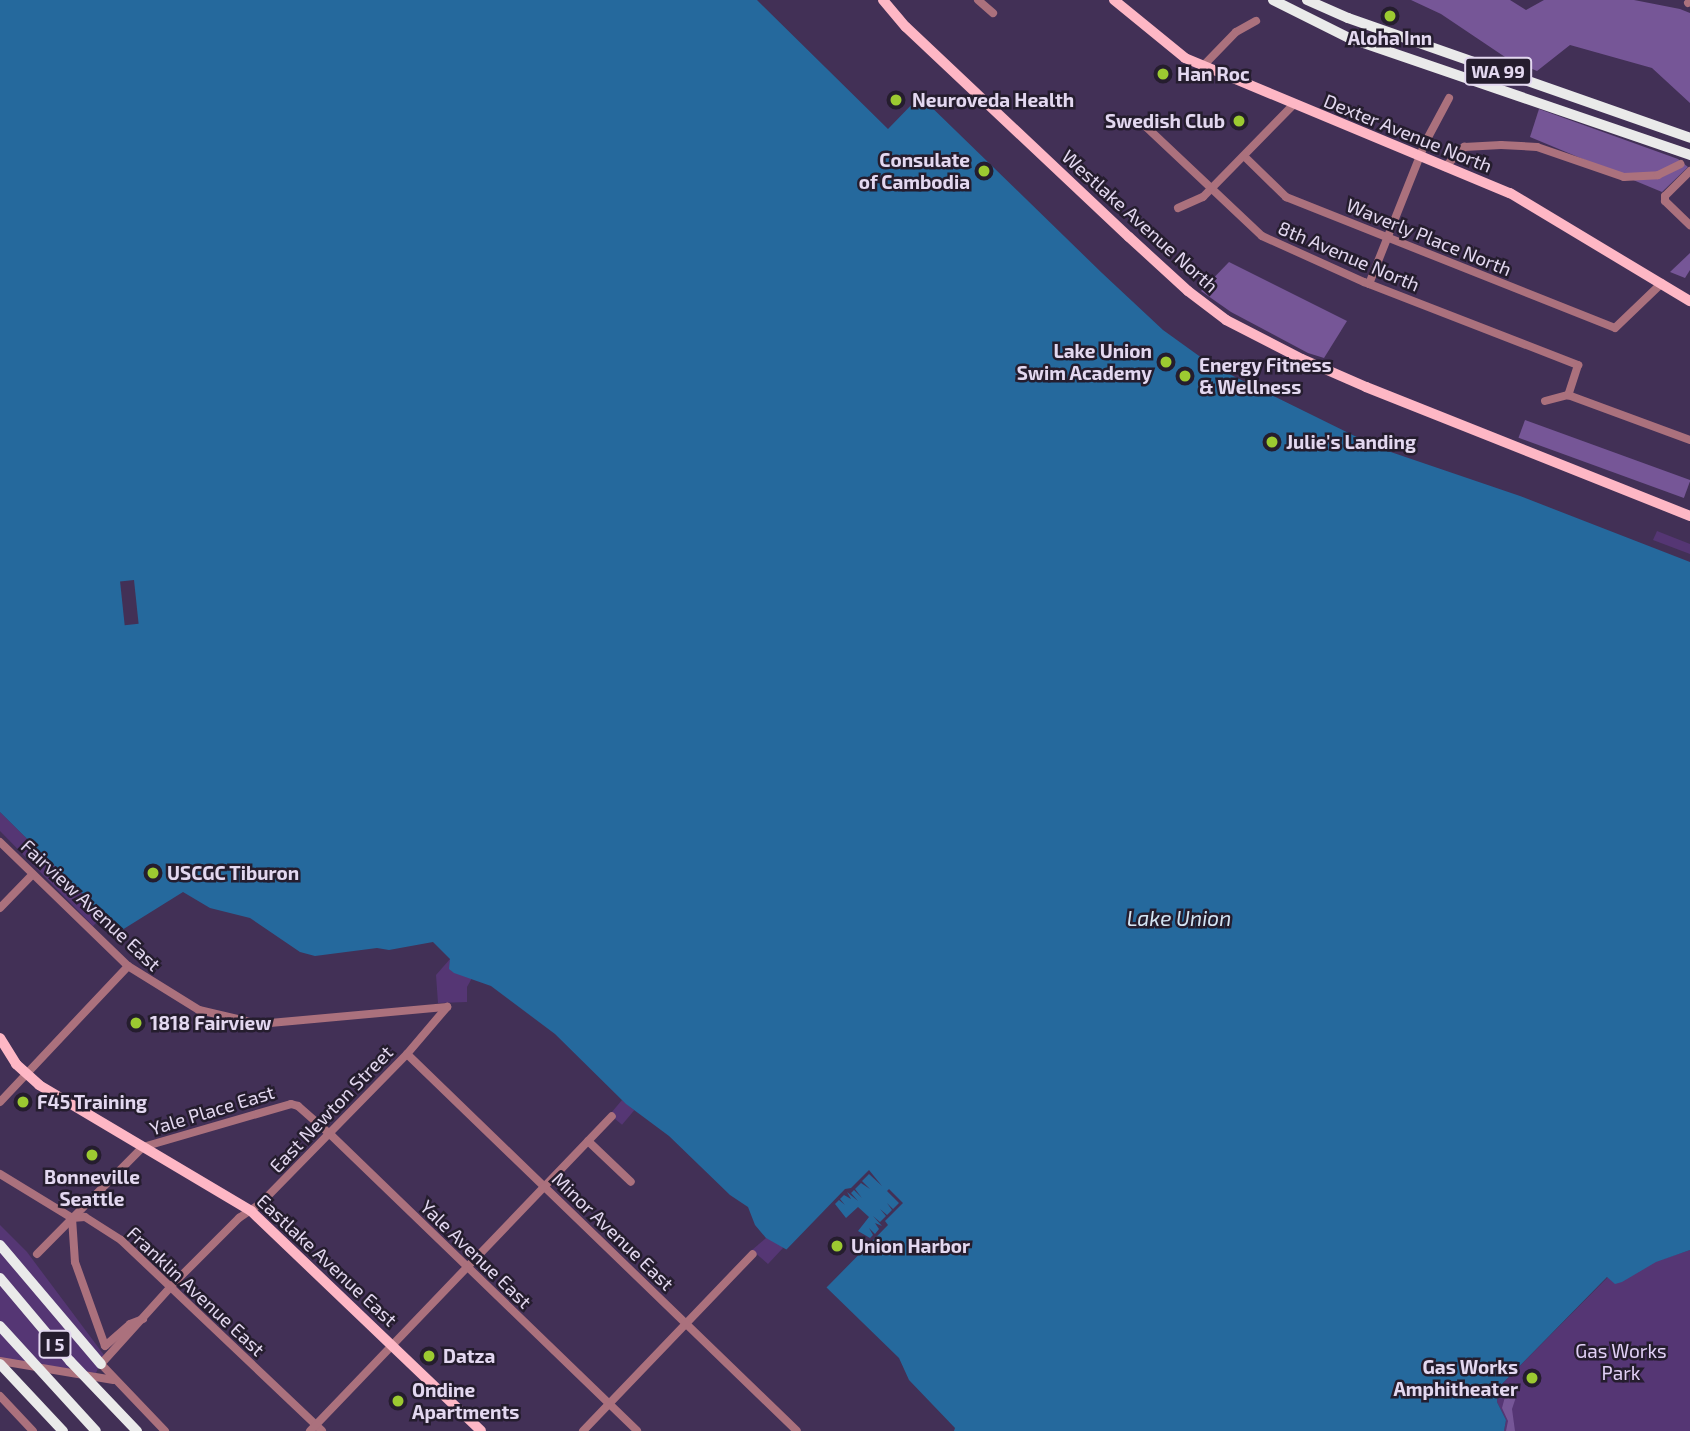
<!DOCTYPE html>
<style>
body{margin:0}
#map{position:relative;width:1690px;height:1431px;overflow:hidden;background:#423056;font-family:"Exo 2",sans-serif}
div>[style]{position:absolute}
.green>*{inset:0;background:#553674;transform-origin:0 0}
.forest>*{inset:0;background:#765697;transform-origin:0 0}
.water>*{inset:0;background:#25699d}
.pier>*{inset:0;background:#423056;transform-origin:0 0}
.minor>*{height:8px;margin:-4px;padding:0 4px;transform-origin:4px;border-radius:4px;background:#ab717d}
.major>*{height:10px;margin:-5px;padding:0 5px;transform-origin:5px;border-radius:5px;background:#feb7c5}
.highway>*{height:10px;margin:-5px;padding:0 5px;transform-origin:5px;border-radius:5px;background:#eaeaea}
.dots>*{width:19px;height:19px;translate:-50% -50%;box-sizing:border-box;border:4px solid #251d2e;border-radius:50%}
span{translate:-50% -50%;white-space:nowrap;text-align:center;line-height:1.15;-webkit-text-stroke:5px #251d2e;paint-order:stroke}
.shield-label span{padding:2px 5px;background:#251d2e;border:2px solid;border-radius:5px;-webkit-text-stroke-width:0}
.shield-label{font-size:18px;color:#e3d8f0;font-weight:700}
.poi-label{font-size:19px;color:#e3d8f0;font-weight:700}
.left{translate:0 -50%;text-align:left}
.right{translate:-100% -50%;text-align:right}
.street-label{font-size:19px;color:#e3d8f0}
.park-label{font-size:19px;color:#e1d0f6}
.water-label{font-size:21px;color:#d3e4f3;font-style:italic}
</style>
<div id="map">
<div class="green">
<i style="clip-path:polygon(1657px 531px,1690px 544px,1690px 554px,1653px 540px)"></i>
<i style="clip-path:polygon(0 812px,87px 898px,96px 923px,93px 926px,0 831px)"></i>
<i style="clip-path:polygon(450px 959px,463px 975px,472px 978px,467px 987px,467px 1002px,438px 1003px,436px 975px)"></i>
<i style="left:622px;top:1100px;width:16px;height:19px;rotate:40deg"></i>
<i style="clip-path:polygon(0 1225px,27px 1252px,104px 1355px,96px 1373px,0 1358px)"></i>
<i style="clip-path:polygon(766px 1238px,779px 1242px,783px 1248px,768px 1264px,752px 1250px)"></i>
<i style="clip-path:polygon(1690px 1250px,1690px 1431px,1504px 1431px,1506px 1420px,1497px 1402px,1498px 1388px,1608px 1277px)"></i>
</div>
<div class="forest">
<i style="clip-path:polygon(1411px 0,1510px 0,1526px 10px,1544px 0,1634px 0,1680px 9px,1690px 13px,1690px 103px,1652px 68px,1570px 45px,1537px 71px,1508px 59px,1441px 14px)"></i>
<i style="clip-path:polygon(1539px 109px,1678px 159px,1688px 167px,1662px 192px,1530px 137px)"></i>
<i style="clip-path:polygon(1690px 253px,1690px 270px,1685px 278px,1670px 272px)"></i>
<i style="clip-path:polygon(1229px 262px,1347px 321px,1324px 358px,1308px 353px,1231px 312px,1201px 291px)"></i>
<i style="left:1525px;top:420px;width:176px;height:19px;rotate:20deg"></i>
<i style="clip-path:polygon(1506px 1393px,1516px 1397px,1512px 1409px,1515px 1431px,1506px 1431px,1508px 1421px,1502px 1408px)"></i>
</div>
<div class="water">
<i style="clip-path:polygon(0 0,757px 0,888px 129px,920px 96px,1102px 273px,1163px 330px,1213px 366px,1379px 448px,1520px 496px,1690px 562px,1690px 1250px,1656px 1262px,1622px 1282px,1615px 1284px,1607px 1277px,1498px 1388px,1497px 1402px,1506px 1420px,1504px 1431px,954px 1431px,955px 1428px,909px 1380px,899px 1358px,789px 1251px,766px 1238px,755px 1225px,748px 1207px,730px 1195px,669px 1136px,626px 1104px,555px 1034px,491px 986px,454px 973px,449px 969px,450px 959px,433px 942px,389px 950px,377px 948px,315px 956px,300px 952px,250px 918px,210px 908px,183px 892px,122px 930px,96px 923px,87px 898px,0 812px)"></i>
</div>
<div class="pier">
<i style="left:134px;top:580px;width:44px;height:14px;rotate:84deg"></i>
<i style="clip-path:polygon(869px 1170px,882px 1186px,869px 1174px,862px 1181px,870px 1189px,861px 1183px,855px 1189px,862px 1198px,854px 1190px,851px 1193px,858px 1201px,847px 1192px,851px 1199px,844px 1195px,840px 1199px,845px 1205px,839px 1200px,835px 1204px,846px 1218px,858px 1207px,869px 1217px,858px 1231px,870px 1238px,873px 1235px,869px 1228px,875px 1234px,879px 1229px,875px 1223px,882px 1226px,873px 1216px,880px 1222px,886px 1216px,880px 1209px,887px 1215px,892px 1210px,887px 1203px,893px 1209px,899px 1203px,887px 1191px,889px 1189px,903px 1203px,885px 1221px,888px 1225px,825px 1289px,786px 1250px,845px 1189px,851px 1188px)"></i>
</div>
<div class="minor">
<i style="left:978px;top:0;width:20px;rotate:41deg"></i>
<i style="left:1688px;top:3px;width:2px;rotate:-27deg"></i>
<i style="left:1203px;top:66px;width:47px;rotate:-45.9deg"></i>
<i style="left:1236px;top:32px;width:23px;rotate:-29deg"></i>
<i style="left:1141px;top:122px;width:166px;rotate:43.3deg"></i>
<i style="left:1262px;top:236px;width:112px;rotate:24.3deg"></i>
<i style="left:1364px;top:282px;width:230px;rotate:21.2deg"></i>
<i style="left:1578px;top:365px;width:32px;rotate:108deg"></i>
<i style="left:1244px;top:156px;width:59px;rotate:44.3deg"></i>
<i style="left:1286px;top:197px;width:354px;rotate:21.7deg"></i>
<i style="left:1615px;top:328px;width:65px;rotate:-43.8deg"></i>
<i style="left:1445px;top:167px;width:28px;rotate:-46deg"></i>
<i style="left:1464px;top:147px;width:37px;rotate:-3deg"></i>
<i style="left:1501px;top:145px;width:36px;rotate:3deg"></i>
<i style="left:1537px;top:147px;width:92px;rotate:19deg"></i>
<i style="left:1624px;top:177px;width:34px;rotate:-3deg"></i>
<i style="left:1658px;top:175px;width:25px;rotate:-26deg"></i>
<i style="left:1690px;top:171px;width:35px;rotate:135deg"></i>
<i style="left:1665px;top:196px;width:5px;rotate:90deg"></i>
<i style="left:1665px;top:201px;width:35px;rotate:44deg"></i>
<i style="left:1178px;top:208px;width:27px;rotate:-24deg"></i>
<i style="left:1203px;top:197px;width:130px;rotate:-45.6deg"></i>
<i style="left:1369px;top:284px;width:152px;rotate:-68.3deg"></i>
<i style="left:1425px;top:143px;width:51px;rotate:-61.9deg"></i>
<i style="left:1568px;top:395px;width:130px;rotate:20.2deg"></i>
<i style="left:1545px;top:401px;width:24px;rotate:-15deg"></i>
<i style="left:0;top:842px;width:178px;rotate:44.1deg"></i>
<i style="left:128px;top:966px;width:84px;rotate:31.8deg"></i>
<i style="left:199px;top:1010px;width:62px;rotate:13.1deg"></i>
<i style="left:259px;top:1024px;width:189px;rotate:-5.2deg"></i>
<i style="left:0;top:908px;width:47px;rotate:-45.9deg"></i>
<i style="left:407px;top:1054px;width:542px;rotate:44.03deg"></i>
<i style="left:0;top:1102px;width:187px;rotate:-46.7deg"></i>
<i style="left:588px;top:1141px;width:59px;rotate:43.6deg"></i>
<i style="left:0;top:1174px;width:84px;rotate:31.4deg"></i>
<i style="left:72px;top:1218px;width:13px;rotate:-4deg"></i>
<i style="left:85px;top:1217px;width:43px;rotate:32.6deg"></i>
<i style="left:121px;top:1240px;width:277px;rotate:43.5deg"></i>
<i style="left:72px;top:1218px;width:44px;rotate:86.1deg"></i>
<i style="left:75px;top:1262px;width:89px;rotate:70.3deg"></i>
<i style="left:105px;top:1346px;width:33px;rotate:-41deg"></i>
<i style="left:130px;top:1324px;width:14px;rotate:-21deg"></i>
<i style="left:37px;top:1254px;width:151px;rotate:-45.3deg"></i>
<i style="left:143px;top:1147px;width:154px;rotate:-16.2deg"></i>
<i style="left:291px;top:1104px;width:7px;rotate:16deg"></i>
<i style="left:298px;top:1106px;width:45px;rotate:41.4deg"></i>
<i style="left:332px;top:1136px;width:424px;rotate:44deg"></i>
<i style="left:0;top:1361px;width:115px;rotate:9.5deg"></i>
<i style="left:0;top:1396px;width:48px;rotate:46.7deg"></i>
<i style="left:165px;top:1431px;width:93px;rotate:-133.7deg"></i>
<i style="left:101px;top:1364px;width:113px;rotate:-47.9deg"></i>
<i style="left:177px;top:1280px;width:88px;rotate:-45deg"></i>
<i style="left:239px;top:1218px;width:27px;rotate:-34deg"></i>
<i style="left:261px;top:1203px;width:209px;rotate:-45.6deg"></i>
<i style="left:407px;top:1054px;width:62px;rotate:-49.6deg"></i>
<i style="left:310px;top:1431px;width:436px;rotate:-46.2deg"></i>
<i style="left:583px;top:1431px;width:245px;rotate:-46.2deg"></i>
</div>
<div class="major">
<i style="left:883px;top:0;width:35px;rotate:50deg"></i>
<i style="left:906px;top:27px;width:306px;rotate:43.3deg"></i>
<i style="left:1129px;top:237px;width:80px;rotate:42.5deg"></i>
<i style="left:1188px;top:291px;width:48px;rotate:37.3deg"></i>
<i style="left:1226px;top:320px;width:85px;rotate:27.2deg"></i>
<i style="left:1302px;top:359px;width:70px;rotate:23.6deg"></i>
<i style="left:1366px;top:387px;width:349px;rotate:21.7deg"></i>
<i style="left:1114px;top:0;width:92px;rotate:39.2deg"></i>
<i style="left:1185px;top:58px;width:352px;rotate:22.6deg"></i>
<i style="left:1510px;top:193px;width:210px;rotate:31deg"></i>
<i style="left:0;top:1038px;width:31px;rotate:58deg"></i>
<i style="left:16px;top:1064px;width:31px;rotate:42deg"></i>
<i style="left:39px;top:1085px;width:247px;rotate:30.7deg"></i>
<i style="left:251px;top:1211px;width:318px;rotate:43.7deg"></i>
</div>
<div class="highway">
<i style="left:1273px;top:0;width:85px;rotate:26.6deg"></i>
<i style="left:1349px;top:38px;width:361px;rotate:18.9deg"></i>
<i style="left:1307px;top:0;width:45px;rotate:23.7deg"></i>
<i style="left:1348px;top:18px;width:362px;rotate:19.3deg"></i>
<i style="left:0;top:1245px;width:156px;rotate:49.7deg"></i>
<i style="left:0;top:1278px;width:109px;rotate:49.9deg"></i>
<i style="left:70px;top:1361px;width:97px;rotate:46.3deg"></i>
<i style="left:0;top:1326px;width:142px;rotate:47.6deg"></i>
<i style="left:0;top:1364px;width:92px;rotate:46.8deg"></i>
</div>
<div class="dots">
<i style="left:1390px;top:16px;background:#9cca31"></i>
<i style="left:1163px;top:74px;background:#9cca31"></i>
<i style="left:896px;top:100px;background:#9cca31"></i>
<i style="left:1239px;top:121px;background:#9cca31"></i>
<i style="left:984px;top:171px;background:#9cca31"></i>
<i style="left:1166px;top:362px;background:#9cca31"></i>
<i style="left:1185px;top:376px;background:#9cca31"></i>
<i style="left:1272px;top:442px;background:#9cca31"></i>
<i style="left:153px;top:873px;background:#9cca31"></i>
<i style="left:136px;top:1023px;background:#9cca31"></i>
<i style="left:23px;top:1102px;background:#9cca31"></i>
<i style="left:92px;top:1155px;background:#9cca31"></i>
<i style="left:837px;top:1246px;background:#9cca31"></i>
<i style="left:429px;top:1356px;background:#9cca31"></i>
<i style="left:1532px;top:1378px;background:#9cca31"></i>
<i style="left:398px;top:1401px;background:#9cca31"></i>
</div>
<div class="shield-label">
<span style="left:1498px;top:71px">WA 99</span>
<span style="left:55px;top:1344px">I 5</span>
</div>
<div class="poi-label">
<span style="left:1390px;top:38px">Aloha Inn</span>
<span class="left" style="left:1177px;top:74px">Han Roc</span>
<span class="left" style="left:912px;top:100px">Neuroveda Health</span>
<span class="right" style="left:1225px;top:121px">Swedish Club</span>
<span class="right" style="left:970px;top:171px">Consulate<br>of Cambodia</span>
<span class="right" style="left:1152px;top:362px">Lake Union<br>Swim Academy</span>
<span class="left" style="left:1199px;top:376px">Energy Fitness<br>&amp; Wellness</span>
<span class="left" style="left:1286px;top:442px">Julie's Landing</span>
<span class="left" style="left:167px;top:873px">USCGC Tiburon</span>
<span class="left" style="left:150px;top:1023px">1818 Fairview</span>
<span class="left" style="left:37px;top:1102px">F45 Training</span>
<span style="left:92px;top:1188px">Bonneville<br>Seattle</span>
<span class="left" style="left:851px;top:1246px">Union Harbor</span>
<span class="left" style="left:443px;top:1356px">Datza</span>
<span class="right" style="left:1518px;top:1378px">Gas Works<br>Amphitheater</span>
<span class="left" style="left:412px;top:1401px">Ondine<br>Apartments</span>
</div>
<div class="street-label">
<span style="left:1408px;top:133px;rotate:22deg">Dexter Avenue North</span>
<span style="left:1140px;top:221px;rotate:42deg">Westlake Avenue North</span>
<span style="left:1429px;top:237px;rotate:22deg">Waverly Place North</span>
<span style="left:1349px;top:256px;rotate:23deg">8th Avenue North</span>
<span style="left:91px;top:905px;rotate:43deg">Fairview Avenue East</span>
<span style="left:331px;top:1109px;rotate:-46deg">East Newton Street</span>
<span style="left:212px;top:1110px;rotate:-17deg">Yale Place East</span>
<span style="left:613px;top:1231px;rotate:44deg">Minor Avenue East</span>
<span style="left:476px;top:1254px;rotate:44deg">Yale Avenue East</span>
<span style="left:327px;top:1260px;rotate:43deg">Eastlake Avenue East</span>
<span style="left:196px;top:1291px;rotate:43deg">Franklin Avenue East</span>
</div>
<div class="park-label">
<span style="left:1621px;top:1362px">Gas Works<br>Park</span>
</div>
<div class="water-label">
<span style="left:1179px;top:918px">Lake Union</span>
</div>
</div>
